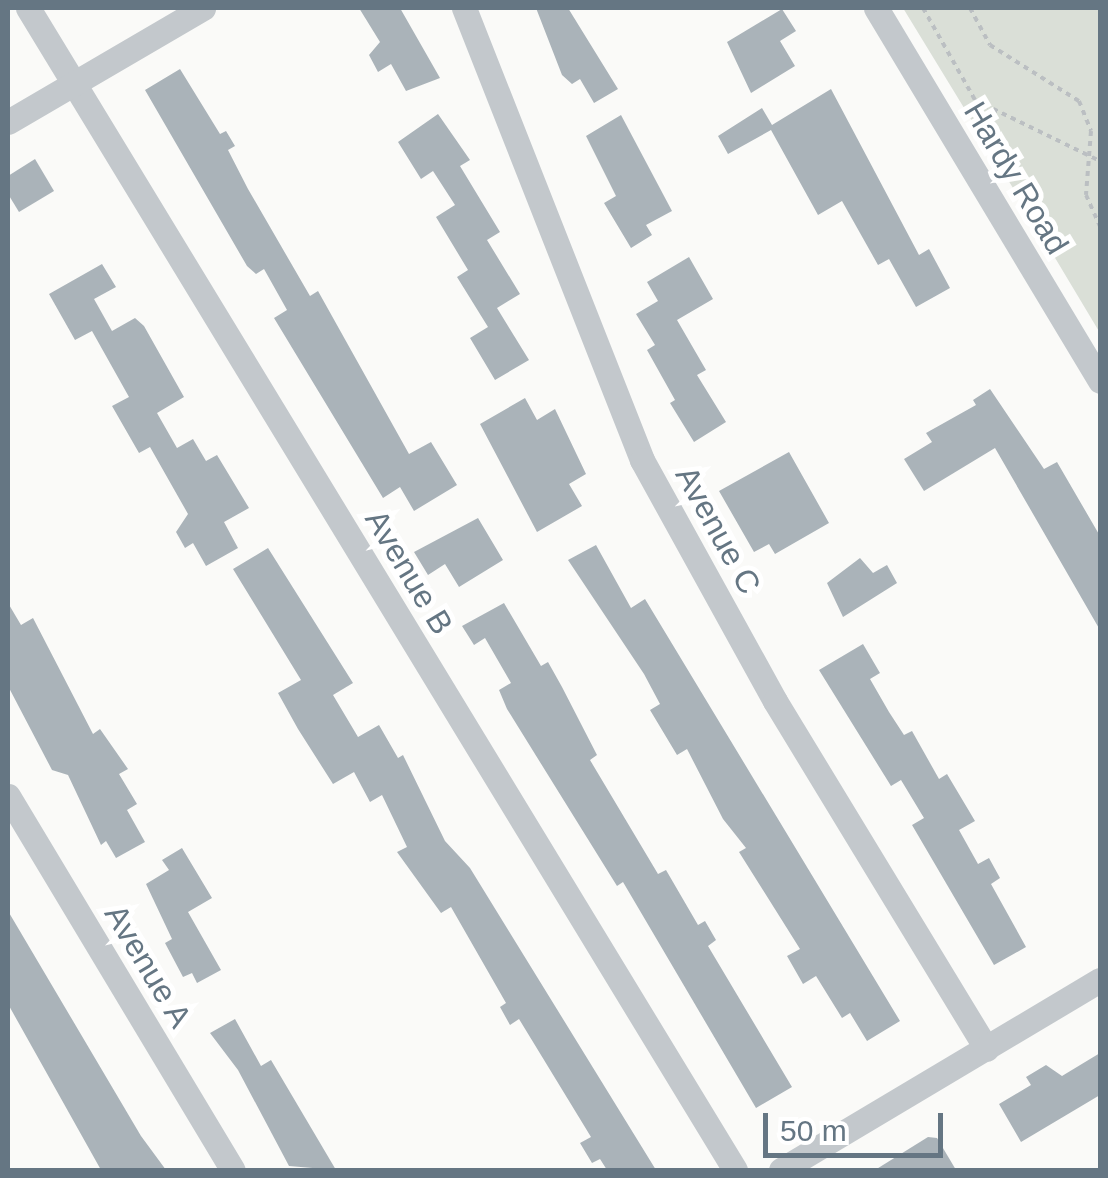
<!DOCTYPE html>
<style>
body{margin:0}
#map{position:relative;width:1108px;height:1178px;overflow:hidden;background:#fafaf8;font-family:Helvetica,sans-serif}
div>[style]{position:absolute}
.green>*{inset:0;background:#dadfd7}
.building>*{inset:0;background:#aab3b9}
.path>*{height:4px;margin-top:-2px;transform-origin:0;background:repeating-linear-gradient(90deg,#bbbfc2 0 5px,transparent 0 10px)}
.street>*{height:25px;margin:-12.5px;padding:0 12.5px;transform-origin:12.5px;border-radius:12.5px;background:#c3c8cc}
span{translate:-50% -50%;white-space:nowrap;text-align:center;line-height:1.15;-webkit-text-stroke:10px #fff;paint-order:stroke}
.street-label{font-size:32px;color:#657683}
.frame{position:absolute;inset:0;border:10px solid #657683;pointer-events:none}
.scale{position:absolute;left:763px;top:1113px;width:180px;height:45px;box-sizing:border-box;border:5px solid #657683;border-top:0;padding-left:12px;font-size:30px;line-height:35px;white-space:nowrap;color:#657683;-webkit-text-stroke:8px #fff;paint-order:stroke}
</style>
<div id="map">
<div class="green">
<i style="clip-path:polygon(903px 8px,1100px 8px,1100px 333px,1024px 206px)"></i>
</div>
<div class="building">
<i style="clip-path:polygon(359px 8px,400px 8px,440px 78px,406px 91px,391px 64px,378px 72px,369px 55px,380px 42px)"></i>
<i style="clip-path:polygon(536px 8px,568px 8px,618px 89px,594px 103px,580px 79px,572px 84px,562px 75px)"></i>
<i style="clip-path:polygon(782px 9px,796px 31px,780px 41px,795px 66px,751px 93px,727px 42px)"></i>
<i style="clip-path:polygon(180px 69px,220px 134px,226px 131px,235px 146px,228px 150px,248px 189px,310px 296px,318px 291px,409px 454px,431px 442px,457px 485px,414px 511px,400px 487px,383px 498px,274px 318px,287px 310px,264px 269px,256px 274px,247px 266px,145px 90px)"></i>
<i style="clip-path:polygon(831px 89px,919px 255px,929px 249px,950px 288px,916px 307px,889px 259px,878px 265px,842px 201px,818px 215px,771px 130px,728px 154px,718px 136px,762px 108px,772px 125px)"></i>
<i style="clip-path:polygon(438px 114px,470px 160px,460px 166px,500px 232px,487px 240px,520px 294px,497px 308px,529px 360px,495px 380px,470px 338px,488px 327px,457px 277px,468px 270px,436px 217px,455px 205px,433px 171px,421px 179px,398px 142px)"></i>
<i style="clip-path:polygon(621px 115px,672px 211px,646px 225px,652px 235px,631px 248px,604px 203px,616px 196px,586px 136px)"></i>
<i style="clip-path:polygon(35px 159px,54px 191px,19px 212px,8px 194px,8px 176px)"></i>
<i style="clip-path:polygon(689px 257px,713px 299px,677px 320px,706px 370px,697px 375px,726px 422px,694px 442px,670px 403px,675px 400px,647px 350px,655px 345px,636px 314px,658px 301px,647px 282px)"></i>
<i style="clip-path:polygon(102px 264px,116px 287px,94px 299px,112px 331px,135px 318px,144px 326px,184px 397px,157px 413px,177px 448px,193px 439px,206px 461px,217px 455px,249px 508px,224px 522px,238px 548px,206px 566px,193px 543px,185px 548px,176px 532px,188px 514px,150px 447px,139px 453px,112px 406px,129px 397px,92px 331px,75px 340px,49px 294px)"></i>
<i style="clip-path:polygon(990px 389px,1044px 469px,1057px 462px,1100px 536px,1100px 630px,995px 448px,924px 491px,904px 459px,932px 442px,926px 433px,976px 405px,973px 400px)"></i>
<i style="clip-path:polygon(525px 398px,537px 420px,555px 409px,586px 474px,569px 484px,582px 506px,537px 532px,480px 424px)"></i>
<i style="clip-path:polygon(789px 452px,829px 523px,775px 554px,769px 544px,754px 552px,719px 491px)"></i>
<i style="clip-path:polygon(478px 518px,503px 560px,459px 587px,445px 564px,428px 575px,414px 552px)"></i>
<i style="clip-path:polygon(596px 545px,631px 608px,645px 599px,900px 1021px,867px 1041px,850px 1013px,842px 1018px,816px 976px,803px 984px,787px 956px,800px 949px,739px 852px,746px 848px,723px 819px,687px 749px,677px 755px,650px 710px,660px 704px,644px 674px,568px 560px)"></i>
<i style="clip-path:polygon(268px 548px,353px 683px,333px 695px,358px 737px,379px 725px,398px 758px,403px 755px,445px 841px,470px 868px,656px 1170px,607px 1170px,600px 1159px,592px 1163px,580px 1143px,591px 1137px,519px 1019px,510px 1025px,500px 1007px,506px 1003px,451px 907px,441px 913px,397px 852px,407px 847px,382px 795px,370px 802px,354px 772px,333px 784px,298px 729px,278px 693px,301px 680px,233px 569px)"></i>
<i style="clip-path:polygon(860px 558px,873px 573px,887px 565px,897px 583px,843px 617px,827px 583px)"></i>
<i style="clip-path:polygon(8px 603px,21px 625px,33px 618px,93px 734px,100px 729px,128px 769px,119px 774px,137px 804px,127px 810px,145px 842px,116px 858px,106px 841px,101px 845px,68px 775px,52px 770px,8px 686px)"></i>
<i style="clip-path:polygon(504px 603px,541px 666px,548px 662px,562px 687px,597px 755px,590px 760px,658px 874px,666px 870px,698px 925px,705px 921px,716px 940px,708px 946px,792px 1087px,756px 1108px,623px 882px,617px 886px,507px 709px,499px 690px,511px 683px,485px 638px,474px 645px,462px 626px)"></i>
<i style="clip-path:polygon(863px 644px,880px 673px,870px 679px,889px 712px,904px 735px,912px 731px,939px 779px,947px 774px,975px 821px,959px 830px,978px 864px,989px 858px,1000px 878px,991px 884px,1026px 947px,994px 965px,912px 825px,924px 818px,901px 780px,891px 786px,819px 670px)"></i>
<i style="clip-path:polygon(182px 848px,212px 898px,188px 912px,221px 970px,197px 983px,192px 973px,183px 977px,165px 943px,172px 939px,146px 884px,169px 870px,162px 860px)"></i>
<i style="clip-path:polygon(8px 911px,141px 1136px,166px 1170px,101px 1170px,8px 1004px)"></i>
<i style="clip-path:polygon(235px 1019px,261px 1066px,271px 1060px,336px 1170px,289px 1166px,238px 1070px,210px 1033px)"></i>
<i style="clip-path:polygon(1100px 1053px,1100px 1095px,1021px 1142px,999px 1104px,1031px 1085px,1026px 1077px,1046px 1065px,1062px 1076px)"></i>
<i style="clip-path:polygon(928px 1137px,937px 1138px,956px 1170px,875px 1170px)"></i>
</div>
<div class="path">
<i style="left:923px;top:8px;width:106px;rotate:60.5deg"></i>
<i style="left:975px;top:100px;width:139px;rotate:26deg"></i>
<i style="left:970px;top:8px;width:42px;rotate:61.6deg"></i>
<i style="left:990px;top:45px;width:105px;rotate:32.2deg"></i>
<i style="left:1079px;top:101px;width:32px;rotate:68deg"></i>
<i style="left:1091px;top:131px;width:64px;rotate:94.5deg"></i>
<i style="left:1086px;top:195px;width:34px;rotate:66deg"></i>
</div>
<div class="street">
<i style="left:28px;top:8px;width:1360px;rotate:58.68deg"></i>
<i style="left:464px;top:8px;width:486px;rotate:68.5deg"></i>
<i style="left:642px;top:460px;width:275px;rotate:61.1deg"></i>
<i style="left:775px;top:701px;width:407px;rotate:58.7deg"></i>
<i style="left:876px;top:8px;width:435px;rotate:59deg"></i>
<i style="left:8px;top:122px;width:226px;rotate:-30.3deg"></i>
<i style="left:8px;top:796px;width:436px;rotate:59deg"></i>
<i style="left:781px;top:1170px;width:371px;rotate:-30.8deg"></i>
</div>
<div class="street-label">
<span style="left:1016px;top:178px;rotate:59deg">Hardy Road</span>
<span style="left:718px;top:530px;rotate:61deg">Avenue C</span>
<span style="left:409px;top:572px;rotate:59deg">Avenue B</span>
<span style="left:148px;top:966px;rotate:59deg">Avenue A</span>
</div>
<div class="frame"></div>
<div class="scale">50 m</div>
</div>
